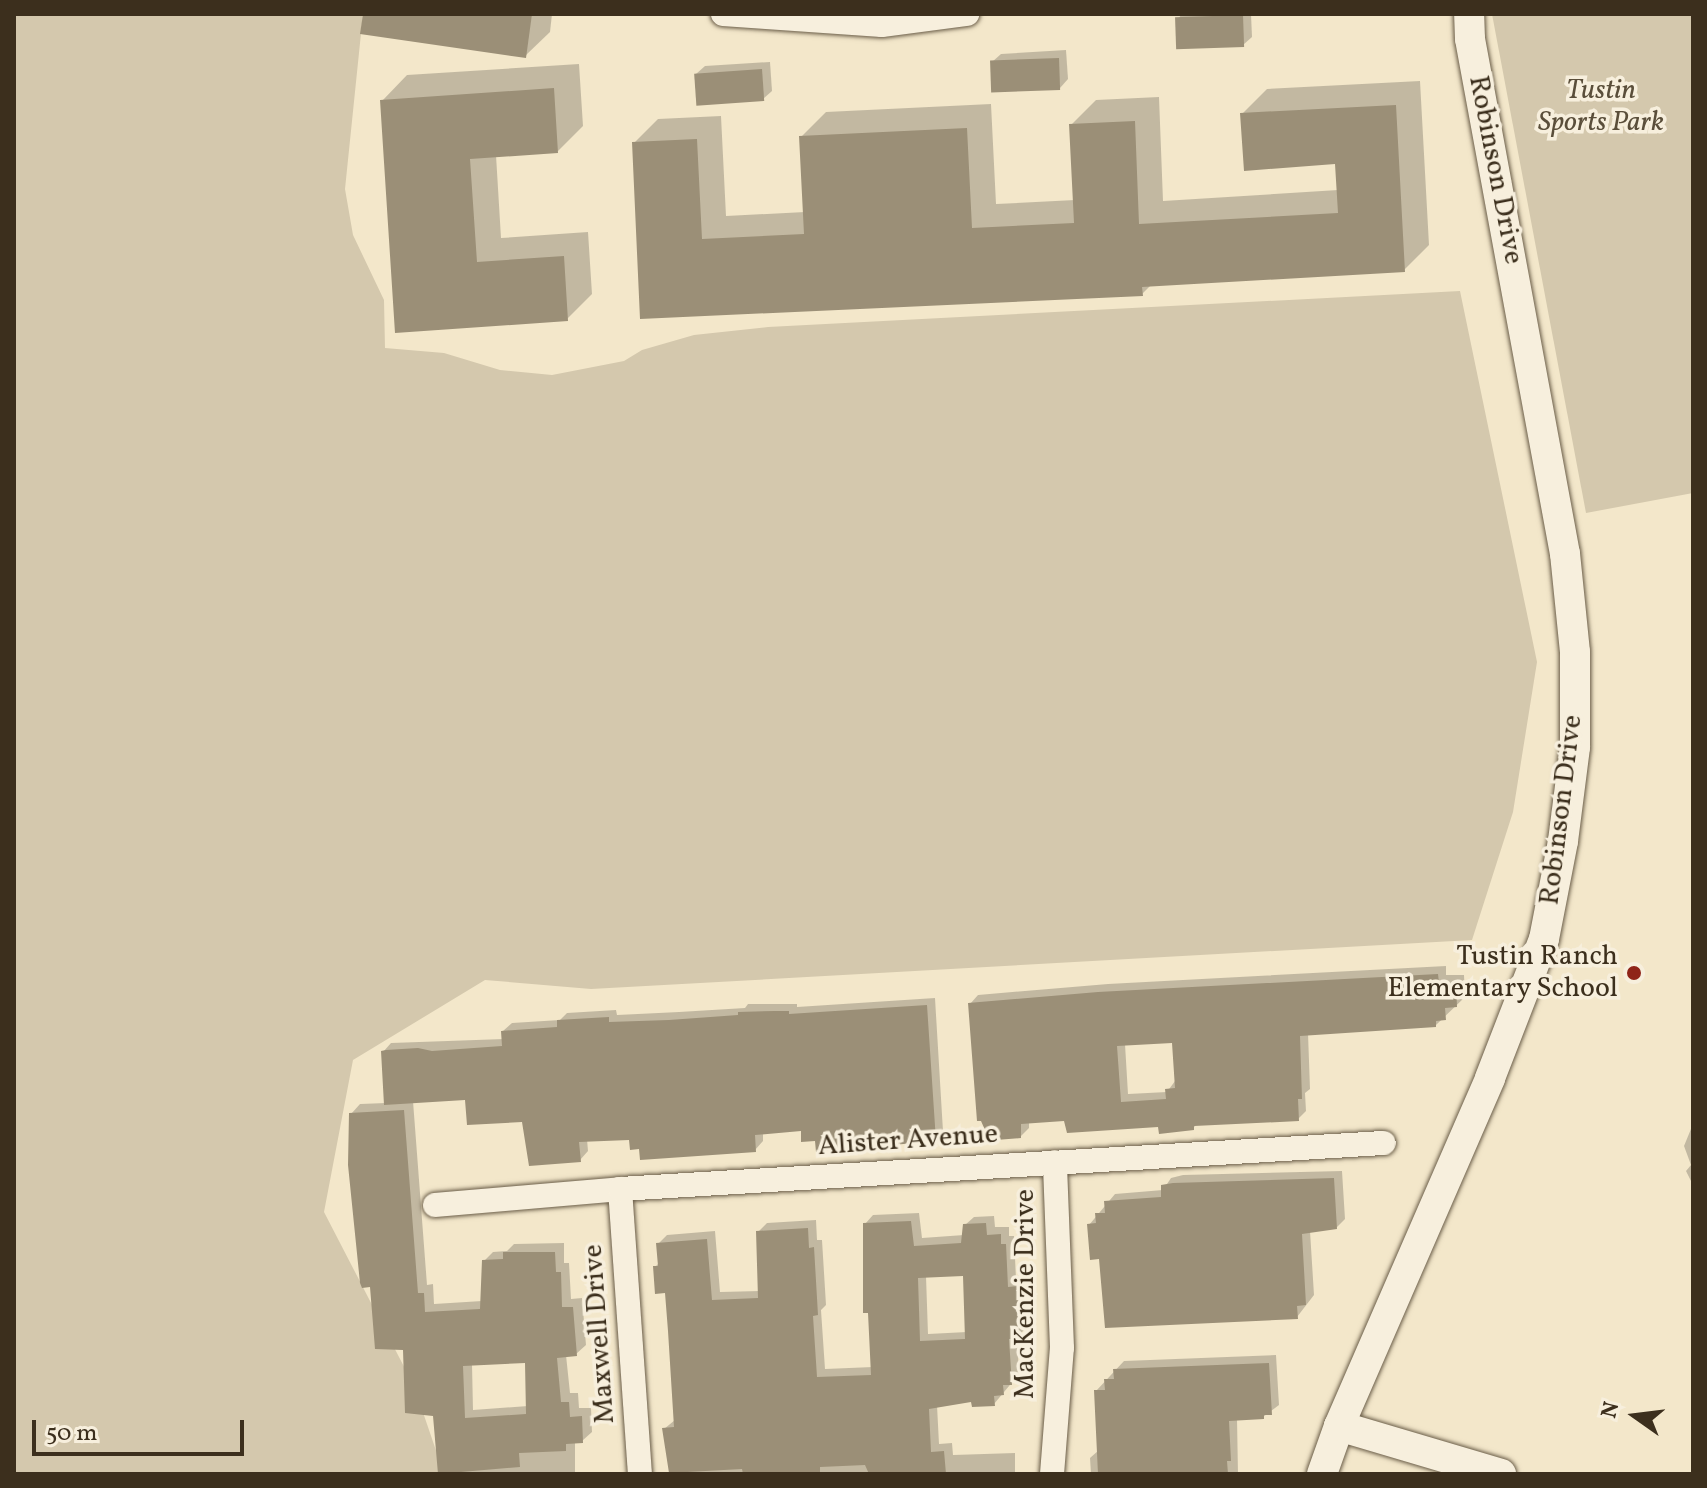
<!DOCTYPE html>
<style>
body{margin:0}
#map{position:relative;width:1707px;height:1488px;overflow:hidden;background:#f3e7ca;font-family:Vollkorn,serif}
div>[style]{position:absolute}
.green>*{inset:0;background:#d4c8ad}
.shadow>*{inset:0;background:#0003}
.building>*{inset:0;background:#9b8f77;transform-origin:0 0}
.roads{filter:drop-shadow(0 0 2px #6a5d48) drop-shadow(0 0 2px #6a5d48)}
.minor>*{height:24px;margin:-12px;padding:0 12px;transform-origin:12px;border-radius:12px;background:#f7efdd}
.tertiary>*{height:30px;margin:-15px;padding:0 15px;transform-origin:15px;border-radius:15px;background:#f7efdd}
.dots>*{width:22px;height:22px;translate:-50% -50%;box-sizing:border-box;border:4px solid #f7efdd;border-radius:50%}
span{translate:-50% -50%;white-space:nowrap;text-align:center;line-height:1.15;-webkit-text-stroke:7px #f7efdd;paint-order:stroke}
.park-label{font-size:28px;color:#5a4e3a;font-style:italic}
.street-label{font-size:28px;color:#3c2f1d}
.poi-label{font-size:28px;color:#3c2f1d}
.right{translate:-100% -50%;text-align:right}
.frame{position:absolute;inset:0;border:16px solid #3c2f1d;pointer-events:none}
.north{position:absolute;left:1595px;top:1376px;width:80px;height:80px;-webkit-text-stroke:6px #f7efdd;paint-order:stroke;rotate:284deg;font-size:22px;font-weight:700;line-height:32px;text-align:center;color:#3c2f1d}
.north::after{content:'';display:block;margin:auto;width:28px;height:36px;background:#3c2f1d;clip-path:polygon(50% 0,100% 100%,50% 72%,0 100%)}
.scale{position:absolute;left:32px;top:1420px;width:212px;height:36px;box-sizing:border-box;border:4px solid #3c2f1d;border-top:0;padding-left:10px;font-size:24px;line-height:28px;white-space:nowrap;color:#3c2f1d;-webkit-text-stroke:6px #f7efdd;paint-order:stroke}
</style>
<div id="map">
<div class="green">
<i style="clip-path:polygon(14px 14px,363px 14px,345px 189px,353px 235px,384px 300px,385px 348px,444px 353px,500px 370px,552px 375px,624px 361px,642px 350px,694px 335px,768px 327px,1460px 291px,1537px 662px,1513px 812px,1472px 940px,591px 989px,485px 980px,353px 1060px,324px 1212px,414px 1386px,444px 1474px,14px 1474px)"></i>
<i style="clip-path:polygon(1492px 14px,1693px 14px,1693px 493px,1586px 513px)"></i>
</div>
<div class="shadow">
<i style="clip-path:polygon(365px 14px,552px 14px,550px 32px,525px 56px)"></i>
<i style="clip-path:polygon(1182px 14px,1251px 14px,1252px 37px,1243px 45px,1177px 20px)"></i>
<i style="clip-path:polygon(1066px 50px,1068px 79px,1060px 88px,992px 62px,1001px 54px)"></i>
<i style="clip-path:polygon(770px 62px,772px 91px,763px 99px,696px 74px,705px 66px)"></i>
<i style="clip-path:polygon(579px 64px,583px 126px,558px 151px,496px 155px,501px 238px,588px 232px,592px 294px,567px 319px,396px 330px,382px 101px,407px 75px)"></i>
<i style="clip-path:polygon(1420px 81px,1429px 245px,1404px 270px,1152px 284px,1142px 294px,642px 317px,634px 143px,658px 119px,721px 116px,726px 216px,805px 212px,801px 137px,826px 112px,991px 104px,996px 204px,1075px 200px,1071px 125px,1096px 100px,1159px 97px,1163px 201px,1338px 190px,1337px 162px,1242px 114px,1267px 89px)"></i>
<i style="clip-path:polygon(evenodd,1446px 966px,1446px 975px,1464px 975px,1465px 997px,1436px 1025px,1308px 1033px,1310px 1089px,1305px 1093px,1306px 1111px,1298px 1119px,1197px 1124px,1193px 1128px,1065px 1119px,1029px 1121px,1029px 1128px,1021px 1136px,970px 1004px,978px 995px,1108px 984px,1446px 966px,1174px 1041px,1175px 1081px,1167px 1092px,1128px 1094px,1125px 1044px,1174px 1041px)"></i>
<i style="clip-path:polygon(evenodd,935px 998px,943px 1131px,935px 1139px,817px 1139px,803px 1129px,763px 1132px,763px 1141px,755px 1150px,641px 1147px,631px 1138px,587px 1139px,588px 1151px,580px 1160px,524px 1120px,467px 1098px,413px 1101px,427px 1285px,433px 1284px,434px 1304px,482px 1301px,484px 1261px,493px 1252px,507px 1251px,514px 1244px,564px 1243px,564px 1263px,569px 1263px,571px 1299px,582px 1298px,586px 1345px,576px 1354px,566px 1355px,570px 1393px,578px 1393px,579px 1408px,591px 1408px,592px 1432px,582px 1441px,575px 1441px,575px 1474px,440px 1472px,434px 1414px,372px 1285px,351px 1114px,360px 1104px,386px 1103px,383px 1052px,391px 1043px,504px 1039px,503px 1031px,512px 1023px,560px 1020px,567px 1013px,616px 1010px,617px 1015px,679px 1012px,745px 1008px,748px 1004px,797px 1004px,797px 1007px,935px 998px,526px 1361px,528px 1406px,473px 1410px,472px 1364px,526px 1361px)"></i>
<i style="clip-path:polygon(1693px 1124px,1693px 1185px,1686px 1171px,1691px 1165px,1684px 1146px)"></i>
<i style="clip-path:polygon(1342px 1171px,1345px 1219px,1336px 1228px,1310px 1231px,1314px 1295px,1297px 1317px,1101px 1257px,1089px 1225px,1115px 1194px,1163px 1190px,1171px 1178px,1183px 1175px)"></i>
<i style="clip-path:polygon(evenodd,919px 1213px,922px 1238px,964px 1235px,965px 1225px,974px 1217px,994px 1216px,995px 1227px,1009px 1227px,1009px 1236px,1014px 1236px,1016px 1279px,1027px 1278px,1026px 1328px,1017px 1337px,1019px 1374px,994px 1404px,973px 1400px,937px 1405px,939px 1444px,952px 1443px,953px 1455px,1015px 1453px,1015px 1474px,670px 1474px,664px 1429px,675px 1420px,667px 1291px,655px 1267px,660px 1262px,658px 1244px,667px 1235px,715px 1231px,720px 1292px,760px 1291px,758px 1232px,767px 1223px,816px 1220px,817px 1240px,822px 1240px,826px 1305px,821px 1310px,825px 1369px,873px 1367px,865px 1224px,873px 1215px,919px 1213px,965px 1274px,967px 1332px,928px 1334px,926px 1276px,965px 1274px)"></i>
<i style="clip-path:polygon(1276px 1355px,1279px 1405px,1263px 1417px,1237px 1418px,1238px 1474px,1091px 1474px,1090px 1458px,1099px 1450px,1096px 1391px,1124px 1361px)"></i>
</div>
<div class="building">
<i style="clip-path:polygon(363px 14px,532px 14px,526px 58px,360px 34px)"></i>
<i style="left:1243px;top:15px;width:32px;height:68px;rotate:88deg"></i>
<i style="left:1059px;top:58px;width:32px;height:69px;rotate:88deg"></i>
<i style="left:762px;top:69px;width:32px;height:68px;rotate:86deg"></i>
<i style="clip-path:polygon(554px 88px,558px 153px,470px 159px,477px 262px,564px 256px,568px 321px,395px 333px,380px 100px)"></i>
<i style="clip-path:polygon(1396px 105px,1405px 272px,1142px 287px,1143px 296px,640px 319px,632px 142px,697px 139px,702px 239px,804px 234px,799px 136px,967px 128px,972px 228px,1074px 223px,1069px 124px,1135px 121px,1139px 224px,1338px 213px,1335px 164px,1244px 171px,1240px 113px)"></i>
<i style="clip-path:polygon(evenodd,1438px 974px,1439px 983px,1456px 983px,1457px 1007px,1445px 1008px,1446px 1020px,1436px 1021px,1436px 1027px,1300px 1036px,1302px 1099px,1298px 1099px,1299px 1121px,1194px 1126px,1194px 1130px,1159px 1134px,1158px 1127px,1067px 1133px,1064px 1121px,1021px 1124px,1021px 1138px,996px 1140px,995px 1129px,985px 1130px,981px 1121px,977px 1121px,968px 1003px,1098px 992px,1438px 974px,1172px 1043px,1175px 1088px,1165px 1089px,1166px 1099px,1121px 1102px,1117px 1046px,1172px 1043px)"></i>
<i style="clip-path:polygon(927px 1005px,936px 1141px,816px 1152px,815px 1141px,801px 1142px,801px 1131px,755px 1135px,756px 1152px,640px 1160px,639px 1149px,630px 1150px,629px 1140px,579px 1142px,581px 1162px,529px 1166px,522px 1122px,467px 1125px,465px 1100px,384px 1105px,381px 1051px,386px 1050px,418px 1048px,432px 1051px,502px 1046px,501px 1031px,557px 1027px,557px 1020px,609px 1017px,609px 1022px,669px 1020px,738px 1015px,738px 1012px,775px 1011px,789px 1011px,789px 1014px)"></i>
<i style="clip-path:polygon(evenodd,404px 1110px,418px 1293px,424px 1293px,425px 1312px,480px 1309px,482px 1260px,503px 1259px,503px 1252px,555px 1252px,556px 1272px,561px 1272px,562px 1307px,573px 1307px,577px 1356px,557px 1358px,561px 1402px,569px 1402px,570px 1417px,582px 1416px,583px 1443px,566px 1444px,566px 1451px,519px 1453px,520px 1467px,438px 1474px,433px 1416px,405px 1413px,403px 1350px,375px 1349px,370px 1287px,362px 1288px,360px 1283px,348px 1165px,349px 1113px,404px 1110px,525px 1363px,526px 1414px,465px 1418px,463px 1366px,525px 1363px)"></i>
<i style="clip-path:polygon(1334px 1178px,1337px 1229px,1302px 1234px,1306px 1305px,1297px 1306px,1298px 1319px,1105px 1328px,1099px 1259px,1090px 1260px,1087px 1224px,1096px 1223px,1095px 1213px,1105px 1213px,1104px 1201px,1161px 1197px,1161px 1185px,1173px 1183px)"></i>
<i style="clip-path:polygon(evenodd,911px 1221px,914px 1246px,961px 1243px,963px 1224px,986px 1223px,987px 1235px,1001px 1234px,1001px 1244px,1006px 1244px,1008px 1287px,1019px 1286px,1018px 1339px,1009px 1339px,1012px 1385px,1003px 1385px,1004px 1395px,994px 1396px,995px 1406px,972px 1407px,971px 1402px,929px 1409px,931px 1452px,944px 1451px,946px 1474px,869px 1474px,865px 1465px,820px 1467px,820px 1474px,743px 1474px,742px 1469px,669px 1473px,662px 1428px,674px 1427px,668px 1331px,665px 1293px,655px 1294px,653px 1266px,658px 1266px,656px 1243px,707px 1239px,712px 1300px,758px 1298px,756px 1231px,808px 1228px,809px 1248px,814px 1247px,818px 1315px,813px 1316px,817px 1377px,871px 1375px,868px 1313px,863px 1313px,863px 1223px,911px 1221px,963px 1276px,965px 1339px,920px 1341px,918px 1278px,963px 1276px)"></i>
<i style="clip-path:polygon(1269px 1363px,1272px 1415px,1264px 1415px,1264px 1419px,1229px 1421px,1231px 1461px,1227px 1461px,1228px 1474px,1098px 1474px,1094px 1390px,1105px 1390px,1104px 1379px,1114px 1379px,1113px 1369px)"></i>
</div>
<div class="roads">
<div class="minor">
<i style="left:723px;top:14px;width:159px;rotate:4deg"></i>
<i style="left:882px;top:25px;width:86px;rotate:-7.4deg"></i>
<i style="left:620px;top:1189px;width:286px;rotate:86deg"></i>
<i style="left:435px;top:1205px;width:186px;rotate:-4.9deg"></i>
<i style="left:620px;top:1189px;width:765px;rotate:-3.45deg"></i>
<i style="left:1052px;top:1474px;width:126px;rotate:-85.5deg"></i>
<i style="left:1062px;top:1348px;width:186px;rotate:-92.2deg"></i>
</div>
<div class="tertiary">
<i style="left:1339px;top:1426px;width:169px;rotate:16.5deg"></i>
<i style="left:1322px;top:1474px;width:51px;rotate:-70.5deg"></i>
<i style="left:1339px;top:1426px;width:379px;rotate:-66.5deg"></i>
<i style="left:1490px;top:1078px;width:149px;rotate:-68.8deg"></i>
<i style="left:1544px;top:939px;width:100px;rotate:-79deg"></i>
<i style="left:1563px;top:841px;width:95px;rotate:-82.7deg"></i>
<i style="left:1575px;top:747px;width:95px;rotate:-90deg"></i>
<i style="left:1575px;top:652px;width:99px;rotate:-95.8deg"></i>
<i style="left:1565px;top:554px;width:524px;rotate:-100.45deg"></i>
<i style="left:1470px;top:39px;width:25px;rotate:-92deg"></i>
</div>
</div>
<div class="dots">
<i style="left:1634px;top:973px;background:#8f2418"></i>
</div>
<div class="park-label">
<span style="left:1601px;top:107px">Tustin<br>Sports Park</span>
</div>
<div class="street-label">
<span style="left:1495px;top:170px;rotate:79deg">Robinson Drive</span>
<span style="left:1562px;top:810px;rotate:-83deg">Robinson Drive</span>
<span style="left:908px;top:1141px;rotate:-4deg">Alister Avenue</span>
<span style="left:1026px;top:1294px;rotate:-90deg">MacKenzie Drive</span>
<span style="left:600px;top:1334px;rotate:-94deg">Maxwell Drive</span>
</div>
<div class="poi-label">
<span class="right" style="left:1618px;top:973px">Tustin Ranch<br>Elementary School</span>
</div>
<div class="frame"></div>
<div class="north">N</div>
<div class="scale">50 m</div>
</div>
